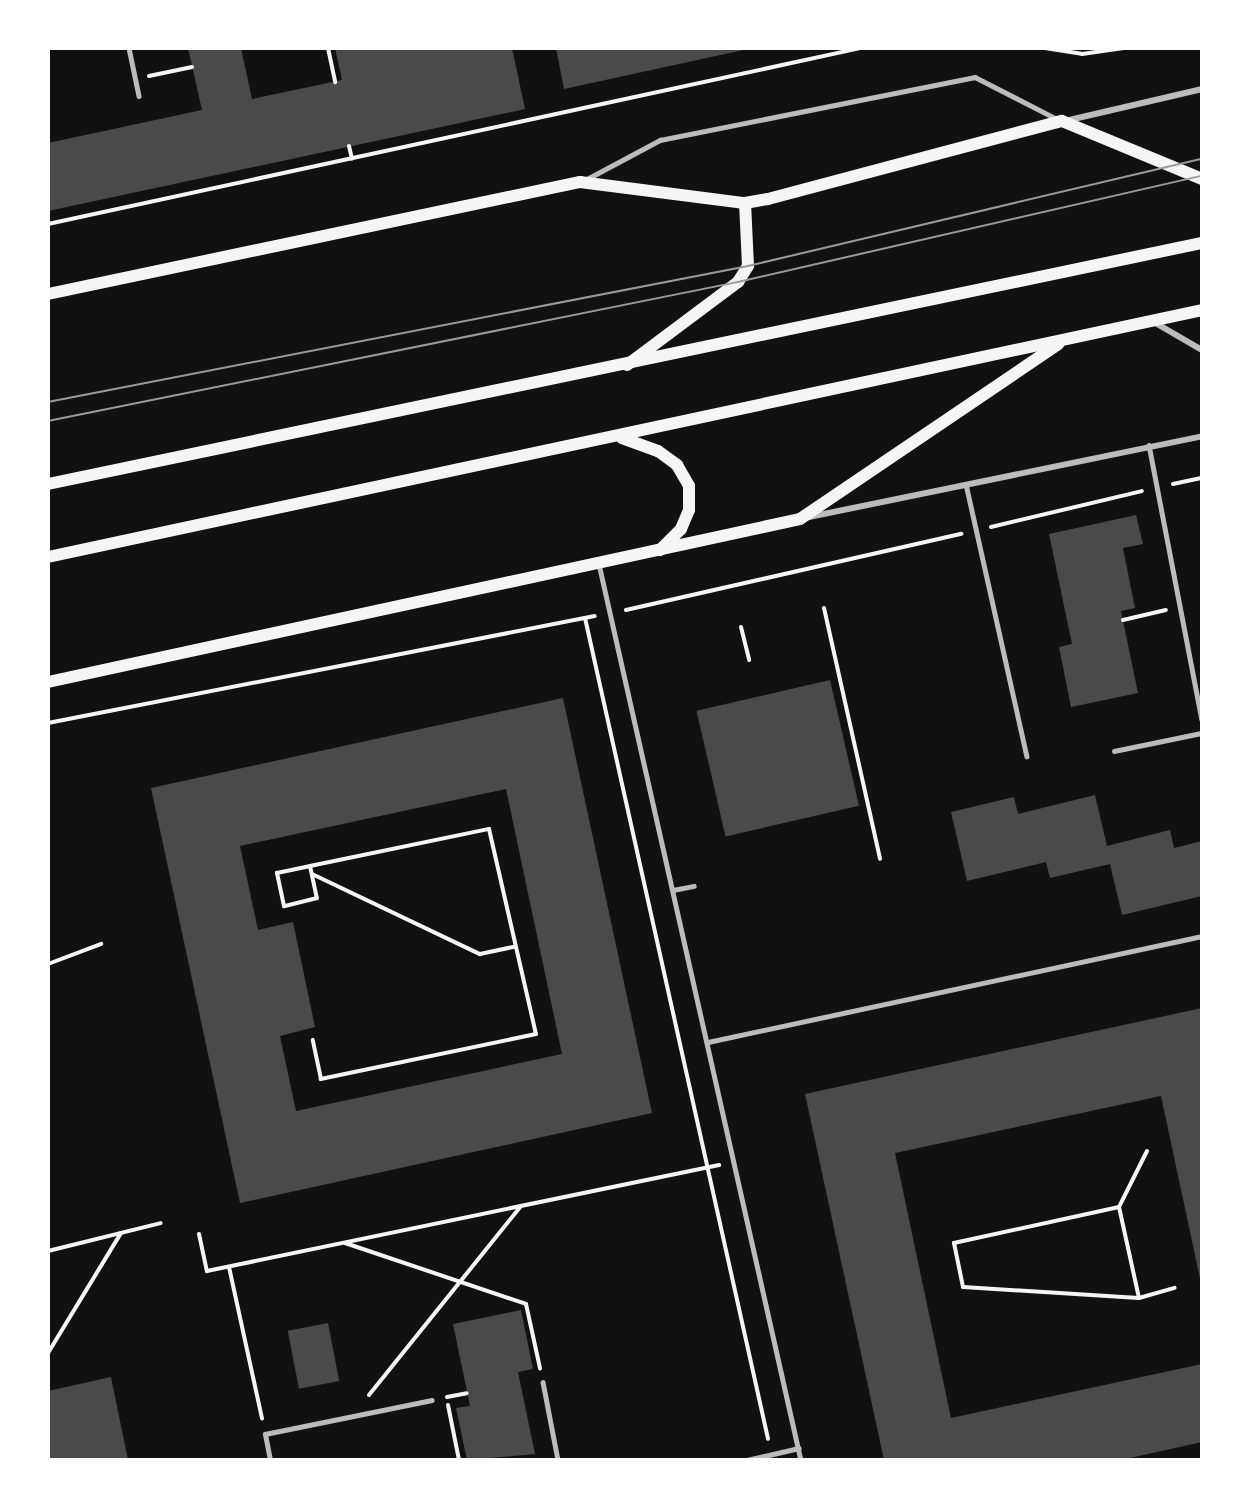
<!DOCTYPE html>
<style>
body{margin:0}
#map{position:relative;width:1250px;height:1508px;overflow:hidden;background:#111;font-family:"Roboto Condensed",sans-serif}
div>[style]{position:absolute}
.building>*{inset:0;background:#4a4a4a;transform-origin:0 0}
.path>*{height:4px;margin:-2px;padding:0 2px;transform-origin:2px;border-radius:2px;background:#f5f5f5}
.service>*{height:4.5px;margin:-2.25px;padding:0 2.25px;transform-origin:2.25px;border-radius:2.25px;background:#bcbcbc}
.minor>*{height:6px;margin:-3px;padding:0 3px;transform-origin:3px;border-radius:3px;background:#bcbcbc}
.secondary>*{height:12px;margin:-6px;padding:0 6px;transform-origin:6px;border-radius:6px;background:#f5f5f5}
.tram>*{height:1.5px;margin:-0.75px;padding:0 0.75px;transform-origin:0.75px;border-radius:0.75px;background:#9a9a9a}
span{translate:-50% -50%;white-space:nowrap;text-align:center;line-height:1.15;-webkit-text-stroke:6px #fff;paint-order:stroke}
.frame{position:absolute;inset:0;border:50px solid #fff;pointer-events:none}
</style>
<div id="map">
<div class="building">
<i style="clip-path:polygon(188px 48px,241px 48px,252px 99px,342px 80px,335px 48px,512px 48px,525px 109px,48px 211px,48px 143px,202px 110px)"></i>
<i style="clip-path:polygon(556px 48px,748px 48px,748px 49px,564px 89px)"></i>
<i style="clip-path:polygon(1136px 515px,1143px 544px,1123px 548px,1135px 608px,1121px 611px,1138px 693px,1071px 707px,1059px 647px,1072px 644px,1049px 534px)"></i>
<i style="left:830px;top:680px;width:129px;height:137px;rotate:77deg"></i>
<i style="clip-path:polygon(evenodd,563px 698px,652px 1113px,240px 1203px,151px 788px,563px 698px,506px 789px,562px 1054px,296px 1111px,280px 1036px,315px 1027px,293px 922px,258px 930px,240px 846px,506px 789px)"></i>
<i style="clip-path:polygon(1095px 795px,1107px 846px,1170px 830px,1174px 848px,1202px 841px,1202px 896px,1122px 915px,1110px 864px,1050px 878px,1046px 862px,967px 881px,951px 812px,1014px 797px,1018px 814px)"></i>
<i style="clip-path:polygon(1202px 1008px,1202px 1288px,1161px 1096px,895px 1153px,951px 1418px,1202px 1364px,1202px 1442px,1121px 1460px,884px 1460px,805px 1094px)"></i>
<i style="clip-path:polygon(521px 1310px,533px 1369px,518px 1372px,535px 1454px,467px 1460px,456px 1408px,470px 1406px,453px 1324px)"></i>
<i style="left:328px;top:1323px;width:59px;height:41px;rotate:79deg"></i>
<i style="clip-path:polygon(111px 1377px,128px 1460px,48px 1460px,48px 1391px)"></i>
</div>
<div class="path">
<i style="left:328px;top:48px;width:35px;rotate:78deg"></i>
<i style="left:1045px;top:48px;width:37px;rotate:9deg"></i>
<i style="left:1082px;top:54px;width:42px;rotate:-8.1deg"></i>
<i style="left:149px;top:76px;width:44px;rotate:-11.8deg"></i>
<i style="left:349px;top:146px;width:13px;rotate:77deg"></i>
<i style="left:48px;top:224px;width:832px;rotate:-12.22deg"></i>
<i style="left:1173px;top:484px;width:30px;rotate:-12deg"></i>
<i style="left:991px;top:527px;width:155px;rotate:-13.4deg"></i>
<i style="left:824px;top:608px;width:257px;rotate:77.4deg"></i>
<i style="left:626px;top:610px;width:344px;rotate:-12.8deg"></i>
<i style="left:585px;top:618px;width:841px;rotate:77.43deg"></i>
<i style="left:1123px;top:620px;width:44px;rotate:-13.1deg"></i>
<i style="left:741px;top:627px;width:34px;rotate:76deg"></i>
<i style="left:48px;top:723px;width:557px;rotate:-11.07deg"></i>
<i style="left:310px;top:866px;width:33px;rotate:78deg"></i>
<i style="left:317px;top:898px;width:34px;rotate:166deg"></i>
<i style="left:284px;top:906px;width:34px;rotate:-102deg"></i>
<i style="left:277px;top:873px;width:34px;rotate:-12deg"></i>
<i style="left:310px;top:866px;width:183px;rotate:-11.7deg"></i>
<i style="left:489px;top:829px;width:210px;rotate:77.1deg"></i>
<i style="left:536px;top:1034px;width:220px;rotate:168.2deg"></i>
<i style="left:321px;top:1079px;width:40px;rotate:-102deg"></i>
<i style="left:312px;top:874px;width:186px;rotate:25.5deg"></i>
<i style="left:480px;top:954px;width:35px;rotate:-12deg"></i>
<i style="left:48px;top:964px;width:57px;rotate:-20.7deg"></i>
<i style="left:1147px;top:1151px;width:63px;rotate:116.6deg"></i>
<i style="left:1119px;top:1207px;width:169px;rotate:167.7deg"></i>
<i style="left:954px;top:1243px;width:45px;rotate:78.4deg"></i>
<i style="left:963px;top:1287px;width:176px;rotate:3.6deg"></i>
<i style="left:1139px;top:1298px;width:37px;rotate:-16deg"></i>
<i style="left:1119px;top:1207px;width:93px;rotate:77.6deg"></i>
<i style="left:199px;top:1234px;width:38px;rotate:78deg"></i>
<i style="left:207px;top:1271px;width:523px;rotate:-11.7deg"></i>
<i style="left:345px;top:1243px;width:191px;rotate:18.6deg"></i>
<i style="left:526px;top:1304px;width:66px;rotate:77.7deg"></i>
<i style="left:48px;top:1251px;width:116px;rotate:-13.9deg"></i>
<i style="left:229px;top:1267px;width:155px;rotate:77.7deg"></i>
<i style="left:48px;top:1353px;width:140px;rotate:-58.7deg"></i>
<i style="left:369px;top:1395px;width:241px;rotate:-51.2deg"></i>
<i style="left:447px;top:1397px;width:20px;rotate:-11deg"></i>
<i style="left:448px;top:1405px;width:56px;rotate:78.7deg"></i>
</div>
<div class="service">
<i style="left:129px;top:48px;width:49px;rotate:78.2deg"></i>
<i style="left:585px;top:180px;width:85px;rotate:-28.1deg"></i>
<i style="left:660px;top:140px;width:321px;rotate:-11.3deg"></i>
<i style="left:975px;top:77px;width:92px;rotate:27.1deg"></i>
<i style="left:1149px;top:445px;width:279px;rotate:79.1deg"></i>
<i style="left:966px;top:484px;width:279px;rotate:77.4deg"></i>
<i style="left:599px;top:564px;width:918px;rotate:77.3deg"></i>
<i style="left:1114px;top:751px;width:90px;rotate:-11.6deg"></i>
<i style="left:673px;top:890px;width:21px;rotate:-11deg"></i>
<i style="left:708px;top:1042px;width:505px;rotate:-12.11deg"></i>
<i style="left:543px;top:1382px;width:79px;rotate:79.1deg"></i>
<i style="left:270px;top:1460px;width:26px;rotate:-101deg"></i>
<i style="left:265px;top:1434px;width:170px;rotate:-11.5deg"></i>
<i style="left:747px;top:1460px;width:53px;rotate:-13deg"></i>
</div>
<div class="minor">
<i style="left:1065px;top:121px;width:141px;rotate:-13.1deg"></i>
<i style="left:1152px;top:321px;width:58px;rotate:30.1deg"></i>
<i style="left:809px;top:517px;width:401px;rotate:-11.6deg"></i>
</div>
<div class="secondary">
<i style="left:48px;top:294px;width:544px;rotate:-11.89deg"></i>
<i style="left:580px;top:182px;width:166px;rotate:7.3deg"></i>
<i style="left:745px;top:203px;width:23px;rotate:-10deg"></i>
<i style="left:768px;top:199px;width:304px;rotate:-14.9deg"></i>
<i style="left:1062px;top:121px;width:152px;rotate:22.5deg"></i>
<i style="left:627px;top:365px;width:139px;rotate:-36.8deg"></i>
<i style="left:738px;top:282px;width:19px;rotate:-58deg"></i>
<i style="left:748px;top:266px;width:63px;rotate:-92.7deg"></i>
<i style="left:622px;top:438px;width:38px;rotate:20deg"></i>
<i style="left:658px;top:451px;width:24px;rotate:36deg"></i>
<i style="left:677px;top:465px;width:24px;rotate:60deg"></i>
<i style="left:689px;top:486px;width:24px;rotate:90deg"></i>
<i style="left:689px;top:510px;width:21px;rotate:113deg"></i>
<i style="left:681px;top:529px;width:30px;rotate:135deg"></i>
<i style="left:48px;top:484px;width:1179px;rotate:-11.8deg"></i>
<i style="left:48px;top:557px;width:1180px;rotate:-12.08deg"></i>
<i style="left:48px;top:682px;width:769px;rotate:-12.23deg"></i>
<i style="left:800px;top:519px;width:312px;rotate:-34.1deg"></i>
</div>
<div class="tram">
<i style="left:48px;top:402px;width:713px;rotate:-10.99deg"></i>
<i style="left:748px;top:266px;width:466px;rotate:-13.3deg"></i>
<i style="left:48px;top:421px;width:704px;rotate:-11.39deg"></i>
<i style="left:738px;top:282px;width:476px;rotate:-12.9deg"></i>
</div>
<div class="frame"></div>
</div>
